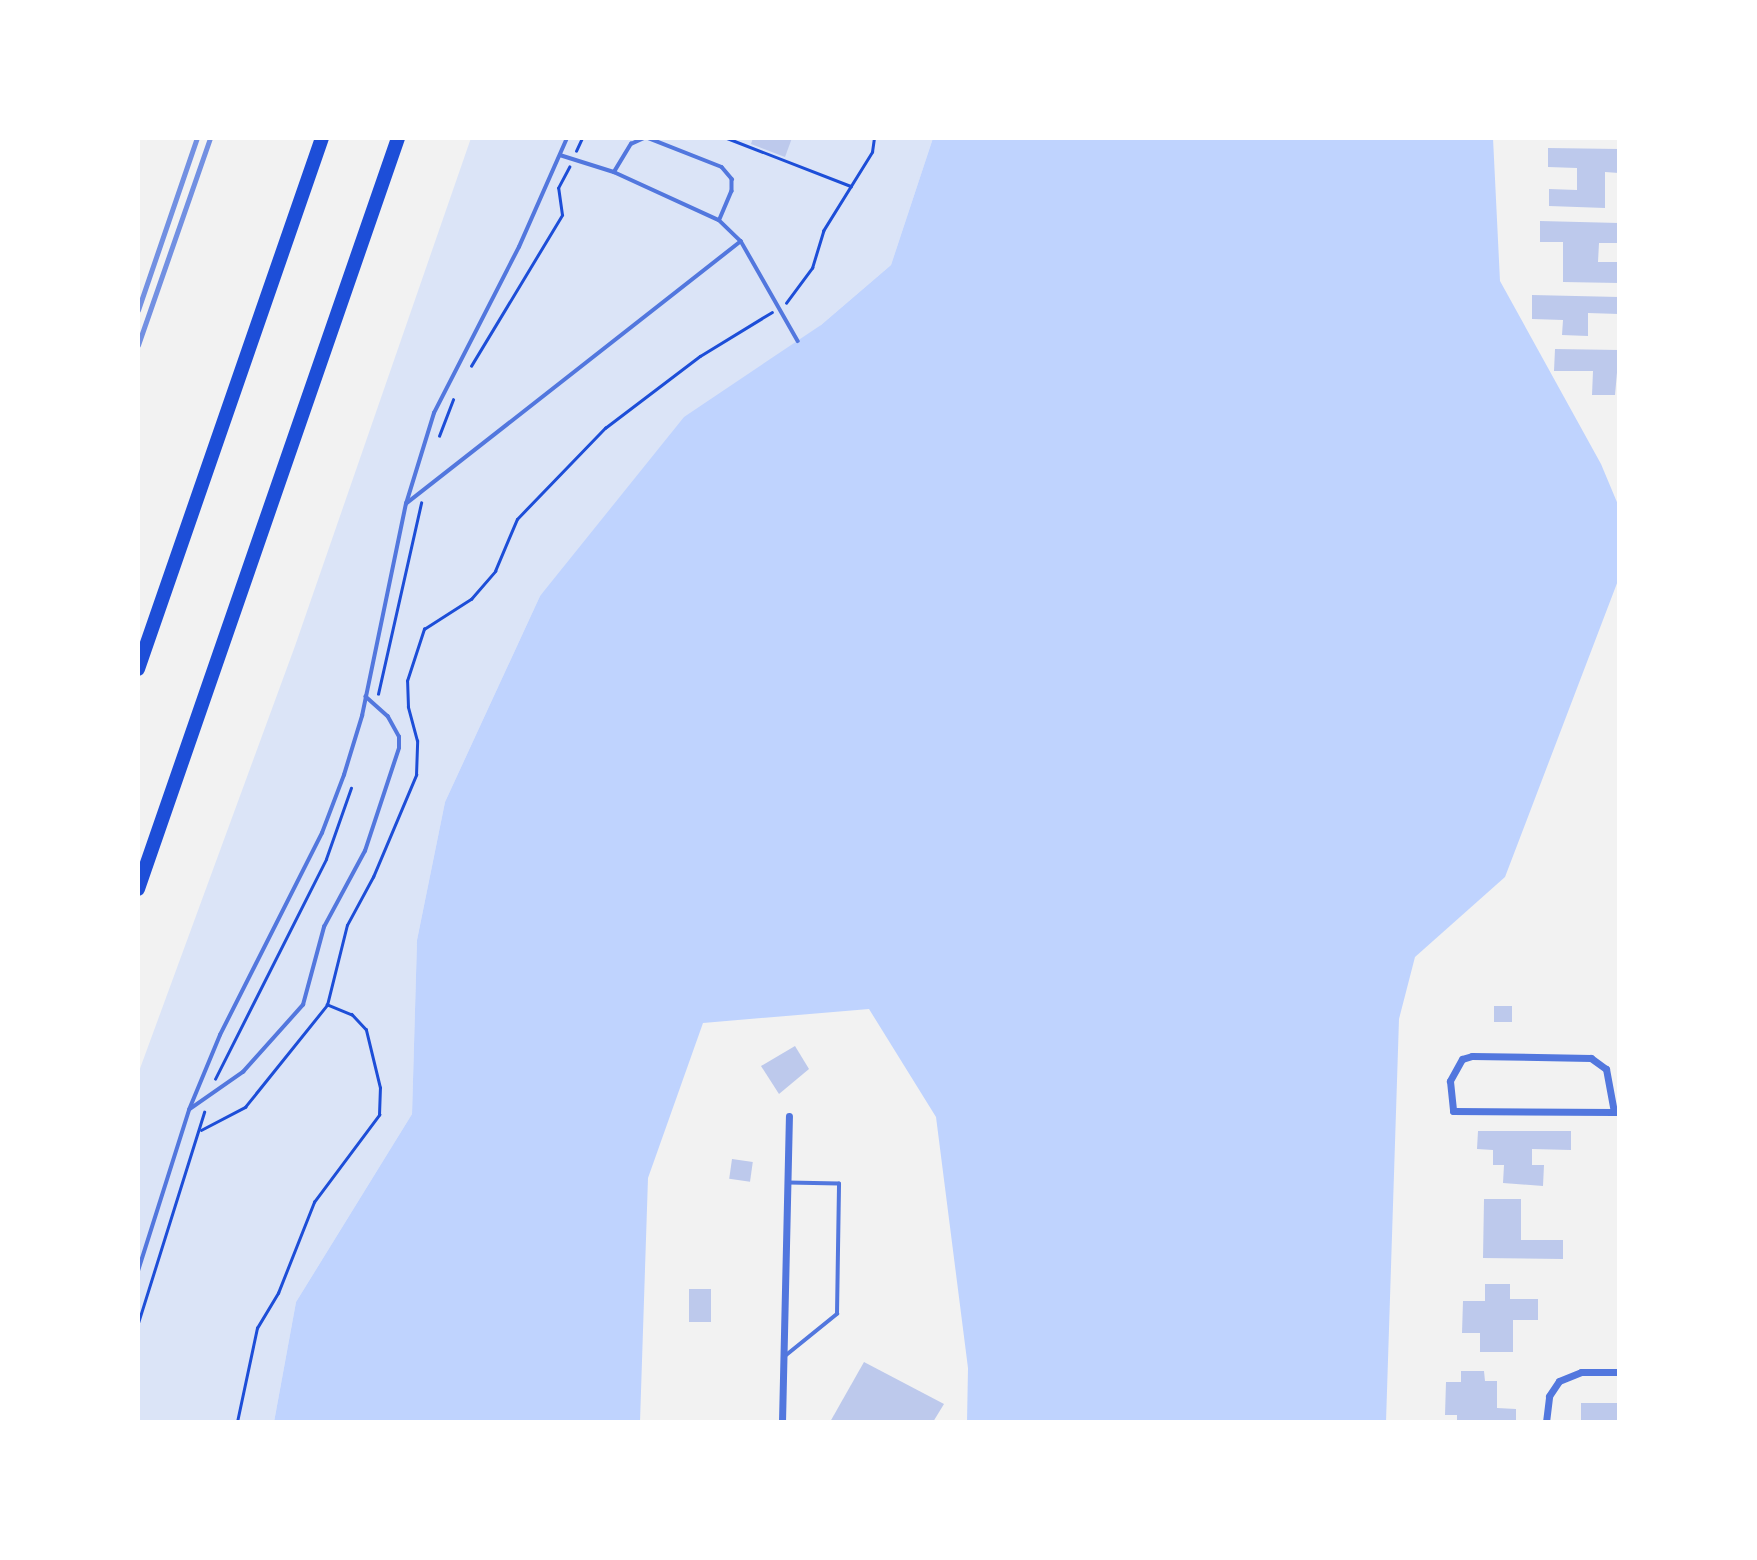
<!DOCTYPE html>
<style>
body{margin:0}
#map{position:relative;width:1757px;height:1560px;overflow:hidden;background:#f2f2f2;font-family:"Nunito Sans",sans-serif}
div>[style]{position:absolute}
.green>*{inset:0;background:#dbe4f7}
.water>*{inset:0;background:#bfd3fe}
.building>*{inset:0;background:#bdc9ec;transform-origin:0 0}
.path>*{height:2.5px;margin:-1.25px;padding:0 1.25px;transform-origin:1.25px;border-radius:1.25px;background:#1d4ed8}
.service>*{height:3.5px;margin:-1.75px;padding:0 1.75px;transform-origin:1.75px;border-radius:1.75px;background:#5277de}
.minor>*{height:7px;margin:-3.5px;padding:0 3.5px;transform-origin:3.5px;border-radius:3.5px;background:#5277de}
.motorway>*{height:14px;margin:-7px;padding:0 7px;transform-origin:7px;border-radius:7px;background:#1d4ed8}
.rail>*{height:4.5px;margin:-2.25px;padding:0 2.25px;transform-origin:2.25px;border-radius:2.25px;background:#7290e2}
span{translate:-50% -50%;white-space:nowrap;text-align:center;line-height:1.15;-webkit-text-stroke:7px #fff;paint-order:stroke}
.frame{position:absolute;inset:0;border:140px solid #fff;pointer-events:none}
</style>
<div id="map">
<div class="green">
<i style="clip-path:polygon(471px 138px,933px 138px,891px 265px,821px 325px,540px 596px,445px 802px,417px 940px,412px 1114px,296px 1302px,274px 1422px,138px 1422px,138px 1074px,295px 646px)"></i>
</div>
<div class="water">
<i style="clip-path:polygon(933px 138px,1493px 138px,1500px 281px,1601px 464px,1619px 507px,1619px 578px,1505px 877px,1415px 957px,1399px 1019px,1386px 1422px,967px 1422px,968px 1368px,936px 1117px,869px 1009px,703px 1023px,648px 1178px,640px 1422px,274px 1422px,296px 1302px,412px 1114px,417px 940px,445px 802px,540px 596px,684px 417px,821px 325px,891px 265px)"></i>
</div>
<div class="building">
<i style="clip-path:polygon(753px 138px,792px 138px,785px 157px,751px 144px)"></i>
<i style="clip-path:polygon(1548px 148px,1619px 149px,1619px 173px,1605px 172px,1605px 208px,1549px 206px,1549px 189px,1577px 190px,1577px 168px,1548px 167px)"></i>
<i style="clip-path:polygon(1540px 221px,1619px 223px,1619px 243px,1599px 243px,1598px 262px,1619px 262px,1619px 283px,1563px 282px,1563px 242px,1540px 242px)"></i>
<i style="clip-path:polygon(1532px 295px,1619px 297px,1619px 314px,1588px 313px,1588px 336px,1562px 335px,1563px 320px,1532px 319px)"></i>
<i style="clip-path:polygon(1555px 349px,1619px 350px,1615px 395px,1592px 395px,1593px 371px,1554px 371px)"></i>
<i style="left:1512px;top:1006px;width:16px;height:18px;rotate:90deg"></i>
<i style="clip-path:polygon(795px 1046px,809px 1069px,779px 1094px,761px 1066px)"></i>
<i style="clip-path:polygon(1478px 1131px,1571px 1131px,1571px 1150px,1532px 1149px,1532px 1165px,1544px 1165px,1543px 1186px,1503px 1183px,1504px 1165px,1493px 1165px,1493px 1150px,1477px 1149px)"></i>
<i style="left:732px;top:1159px;width:21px;height:20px;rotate:8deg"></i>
<i style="clip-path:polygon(1484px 1199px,1521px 1199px,1521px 1240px,1563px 1240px,1563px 1259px,1483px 1258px)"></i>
<i style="clip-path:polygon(1485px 1284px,1510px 1284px,1510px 1299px,1538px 1299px,1538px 1320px,1513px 1320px,1513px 1352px,1480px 1352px,1480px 1333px,1462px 1333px,1463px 1301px,1485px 1301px)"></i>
<i style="left:689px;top:1289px;width:22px;height:33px"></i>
<i style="clip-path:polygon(864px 1362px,944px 1404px,933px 1422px,830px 1422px)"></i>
<i style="clip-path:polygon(1461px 1371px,1484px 1371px,1485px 1381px,1497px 1381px,1497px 1408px,1516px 1409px,1516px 1422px,1457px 1422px,1457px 1415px,1445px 1415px,1446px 1382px,1461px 1382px)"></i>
<i style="left:1581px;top:1403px;width:38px;height:19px"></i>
</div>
<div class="path">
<i style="left:727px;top:138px;width:133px;rotate:21.2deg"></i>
<i style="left:576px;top:151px;width:14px;rotate:-65deg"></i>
<i style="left:786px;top:303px;width:44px;rotate:-53.4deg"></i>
<i style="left:812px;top:268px;width:39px;rotate:-73deg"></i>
<i style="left:823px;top:231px;width:93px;rotate:-58.2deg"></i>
<i style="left:872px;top:152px;width:14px;rotate:-82deg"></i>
<i style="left:471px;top:366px;width:176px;rotate:-58.9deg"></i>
<i style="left:562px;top:215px;width:27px;rotate:-98deg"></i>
<i style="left:558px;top:188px;width:24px;rotate:-62deg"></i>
<i style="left:439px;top:436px;width:39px;rotate:-69deg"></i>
<i style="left:378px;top:694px;width:196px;rotate:-77.3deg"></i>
<i style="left:215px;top:1079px;width:246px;rotate:-63.2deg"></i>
<i style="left:326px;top:859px;width:75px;rotate:-70.6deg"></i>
<i style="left:201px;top:1130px;width:50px;rotate:-27.6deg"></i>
<i style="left:245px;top:1107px;width:131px;rotate:-51.2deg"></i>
<i style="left:327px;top:1005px;width:82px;rotate:-76deg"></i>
<i style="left:347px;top:925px;width:55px;rotate:-61.6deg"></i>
<i style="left:373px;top:877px;width:111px;rotate:-67.1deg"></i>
<i style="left:416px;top:775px;width:34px;rotate:-88deg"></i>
<i style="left:417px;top:741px;width:35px;rotate:-105deg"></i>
<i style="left:408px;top:707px;width:26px;rotate:-92deg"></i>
<i style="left:407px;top:681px;width:55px;rotate:-71.9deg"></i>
<i style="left:424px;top:629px;width:56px;rotate:-32.6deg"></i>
<i style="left:471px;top:599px;width:37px;rotate:-49deg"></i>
<i style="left:495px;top:571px;width:56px;rotate:-67.1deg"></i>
<i style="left:517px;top:519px;width:127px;rotate:-46deg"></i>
<i style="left:605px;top:428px;width:119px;rotate:-37.2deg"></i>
<i style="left:700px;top:356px;width:84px;rotate:-31.4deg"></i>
<i style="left:138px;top:1323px;width:221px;rotate:-72.6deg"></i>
<i style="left:237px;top:1422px;width:96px;rotate:-78deg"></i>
<i style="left:257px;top:1328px;width:41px;rotate:-59deg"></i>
<i style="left:278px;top:1293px;width:98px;rotate:-68.4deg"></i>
<i style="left:314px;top:1202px;width:109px;rotate:-53.2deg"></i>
<i style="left:379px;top:1115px;width:27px;rotate:-88deg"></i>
<i style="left:380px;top:1088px;width:60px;rotate:-103.6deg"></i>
<i style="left:366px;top:1030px;width:21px;rotate:-133deg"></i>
<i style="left:352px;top:1015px;width:27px;rotate:-158deg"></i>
</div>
<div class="service">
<i style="left:648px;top:138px;width:79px;rotate:21.4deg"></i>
<i style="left:722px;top:167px;width:16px;rotate:50deg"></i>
<i style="left:732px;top:179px;width:12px;rotate:90deg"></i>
<i style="left:732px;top:191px;width:30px;rotate:113deg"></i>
<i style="left:560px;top:155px;width:57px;rotate:17.5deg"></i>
<i style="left:614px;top:172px;width:115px;rotate:24.6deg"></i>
<i style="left:719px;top:220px;width:30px;rotate:44deg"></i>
<i style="left:741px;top:241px;width:115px;rotate:60.3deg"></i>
<i style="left:614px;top:172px;width:33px;rotate:-59deg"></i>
<i style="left:631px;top:144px;width:14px;rotate:-25deg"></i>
<i style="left:407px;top:503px;width:424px;rotate:-38.1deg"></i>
<i style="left:190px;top:1109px;width:65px;rotate:-34.9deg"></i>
<i style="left:243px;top:1072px;width:90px;rotate:-48.2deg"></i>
<i style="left:303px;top:1005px;width:81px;rotate:-74.9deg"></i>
<i style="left:324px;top:927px;width:86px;rotate:-61.7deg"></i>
<i style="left:365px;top:851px;width:108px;rotate:-71.7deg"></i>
<i style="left:399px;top:748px;width:11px;rotate:-90deg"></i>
<i style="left:399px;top:737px;width:23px;rotate:-119deg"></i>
<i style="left:388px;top:717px;width:30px;rotate:-138deg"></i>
<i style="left:138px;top:1271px;width:169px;rotate:-72.4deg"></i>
<i style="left:189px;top:1110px;width:81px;rotate:-67.5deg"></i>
<i style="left:220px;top:1035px;width:226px;rotate:-63.2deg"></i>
<i style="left:322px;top:833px;width:62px;rotate:-69.2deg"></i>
<i style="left:344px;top:775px;width:62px;rotate:-73deg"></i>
<i style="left:362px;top:716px;width:217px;rotate:-78.3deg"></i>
<i style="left:406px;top:504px;width:95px;rotate:-72.9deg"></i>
<i style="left:434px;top:413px;width:186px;rotate:-62.9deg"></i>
<i style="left:519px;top:247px;width:119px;rotate:-66.2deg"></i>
<i style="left:785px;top:1356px;width:67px;rotate:-38.9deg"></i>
<i style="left:837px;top:1314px;width:130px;rotate:-89.1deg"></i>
<i style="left:839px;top:1184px;width:50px;rotate:-178.9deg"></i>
</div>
<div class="minor">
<i style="left:1614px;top:1112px;width:44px;rotate:-100.5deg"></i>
<i style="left:1606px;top:1069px;width:19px;rotate:-144deg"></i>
<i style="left:1591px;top:1058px;width:119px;rotate:-179deg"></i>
<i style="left:1472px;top:1056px;width:10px;rotate:163deg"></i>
<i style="left:1462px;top:1059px;width:25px;rotate:119deg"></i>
<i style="left:1450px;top:1081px;width:30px;rotate:84deg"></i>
<i style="left:1453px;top:1111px;width:161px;rotate:0.4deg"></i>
<i style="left:1614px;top:1112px;width:5px"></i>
<i style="left:782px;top:1422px;width:306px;rotate:-88.7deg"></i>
<i style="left:1546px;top:1422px;width:26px;rotate:-83deg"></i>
<i style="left:1549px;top:1396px;width:18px;rotate:-56deg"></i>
<i style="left:1559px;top:1381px;width:24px;rotate:-22deg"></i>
<i style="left:1581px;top:1372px;width:38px"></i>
</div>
<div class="motorway">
<i style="left:138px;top:669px;width:562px;rotate:-70.89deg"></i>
<i style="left:138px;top:889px;width:795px;rotate:-70.9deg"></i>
</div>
<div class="rail">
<i style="left:138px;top:310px;width:182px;rotate:-71.1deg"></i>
<i style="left:138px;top:345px;width:219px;rotate:-70.8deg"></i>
</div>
<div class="frame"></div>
</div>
